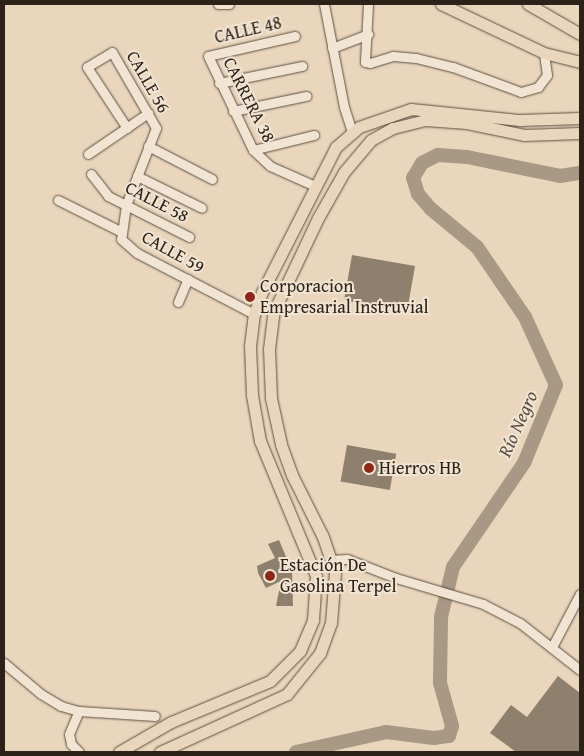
<!DOCTYPE html>
<meta charset="utf-8">
<style>
body{margin:0}
#map{position:relative;width:584px;height:756px;overflow:hidden;background:#e9d6bc;font-family:"Gentium Book Plus",serif}
div>[style]{position:absolute}
.river>*{height:14px;margin:-7px;padding:0 7px;transform-origin:7px;border-radius:7px;background:#a99984}
.building>*{inset:0;background:#8f806d;transform-origin:0 0}
.roads{filter:drop-shadow(0 0 1px #5c4f41) drop-shadow(0 0 1px #5c4f41)}
.minor>*{height:9px;margin:-4.5px;padding:0 4.5px;transform-origin:4.5px;border-radius:4.5px;background:#f1e4d3}
.major>*{height:11px;margin:-5.5px;padding:0 5.5px;transform-origin:5.5px;border-radius:5.5px;background:#e9d6bc}
.dots>*{width:14px;height:14px;translate:-50% -50%;box-sizing:border-box;border:2px solid #f1e4d3;border-radius:50%}
span{translate:-50% -50%;white-space:nowrap;text-align:center;line-height:1.15;-webkit-text-stroke:4px #f1e4d3;paint-order:stroke}
.street-label{font-size:18px;color:#2d2218}
.poi-label{font-size:18px;color:#2d2218}
.left{translate:0 -50%;text-align:left}
.water-label{font-size:19px;color:#584c3e;font-style:italic}
.frame{position:absolute;inset:0;border:5px solid #2d2218;pointer-events:none}
</style>
<div id="map">
<div class="river">
<i style="left:296px;top:752px;width:92px;rotate:-12.5deg"></i>
<i style="left:386px;top:732px;width:48px;rotate:7.1deg"></i>
<i style="left:434px;top:738px;width:15px;rotate:-8deg"></i>
<i style="left:449px;top:736px;width:10px;rotate:-73deg"></i>
<i style="left:452px;top:726px;width:45px;rotate:-105.6deg"></i>
<i style="left:440px;top:683px;width:66px;rotate:-89.1deg"></i>
<i style="left:441px;top:617px;width:51px;rotate:-76.5deg"></i>
<i style="left:453px;top:567px;width:126px;rotate:-55.7deg"></i>
<i style="left:524px;top:463px;width:84px;rotate:-67.7deg"></i>
<i style="left:556px;top:385px;width:75px;rotate:-114.5deg"></i>
<i style="left:525px;top:317px;width:85px;rotate:-124.4deg"></i>
<i style="left:477px;top:247px;width:60px;rotate:-140.4deg"></i>
<i style="left:431px;top:209px;width:20px;rotate:-131deg"></i>
<i style="left:418px;top:194px;width:17px;rotate:-107deg"></i>
<i style="left:413px;top:178px;width:17px;rotate:-59deg"></i>
<i style="left:422px;top:163px;width:18px;rotate:-27deg"></i>
<i style="left:438px;top:155px;width:29px;rotate:4deg"></i>
<i style="left:467px;top:157px;width:95px;rotate:11.5deg"></i>
<i style="left:560px;top:176px;width:20px;rotate:-9deg"></i>
</div>
<div class="building">
<i style="left:352px;top:255px;width:64px;height:46px;rotate:10deg"></i>
<i style="left:347px;top:445px;width:50px;height:37px;rotate:10deg"></i>
<i style="clip-path:polygon(279px 540px,292px 571px,293px 606px,276px 606px,281px 581px,266px 588px,258px 573px,257px 566px,275px 558px,268px 544px)"></i>
<i style="clip-path:polygon(558px 676px,580px 693px,580px 752px,516px 752px,490px 733px,511px 705px,527px 717px)"></i>
</div>
<div class="roads">
<div class="minor">
<i style="left:218px;top:4px;width:11px"></i>
<i style="left:324px;top:4px;width:105px;rotate:79deg"></i>
<i style="left:344px;top:107px;width:25px;rotate:72deg"></i>
<i style="left:368px;top:4px;width:58px;rotate:93deg"></i>
<i style="left:365px;top:62px;width:5px;rotate:11deg"></i>
<i style="left:370px;top:63px;width:24px;rotate:-17deg"></i>
<i style="left:393px;top:56px;width:23px;rotate:5deg"></i>
<i style="left:416px;top:58px;width:38px;rotate:14deg"></i>
<i style="left:453px;top:67px;width:72px;rotate:20.2deg"></i>
<i style="left:521px;top:92px;width:18px;rotate:-16deg"></i>
<i style="left:538px;top:87px;width:15px;rotate:-53deg"></i>
<i style="left:547px;top:75px;width:22px;rotate:-98deg"></i>
<i style="left:295px;top:36px;width:89px;rotate:167.1deg"></i>
<i style="left:208px;top:56px;width:104px;rotate:64.4deg"></i>
<i style="left:253px;top:150px;width:23px;rotate:43deg"></i>
<i style="left:270px;top:166px;width:49px;rotate:24deg"></i>
<i style="left:332px;top:48px;width:39px;rotate:-21deg"></i>
<i style="left:219px;top:83px;width:85px;rotate:-11.6deg"></i>
<i style="left:233px;top:111px;width:75px;rotate:-11.6deg"></i>
<i style="left:127px;top:128px;width:73px;rotate:-123.3deg"></i>
<i style="left:87px;top:67px;width:29px;rotate:-31deg"></i>
<i style="left:112px;top:52px;width:88px;rotate:59.9deg"></i>
<i style="left:156px;top:128px;width:83px;rotate:111.3deg"></i>
<i style="left:126px;top:205px;width:34px;rotate:98deg"></i>
<i style="left:121px;top:239px;width:21px;rotate:41deg"></i>
<i style="left:137px;top:253px;width:132px;rotate:27.5deg"></i>
<i style="left:148px;top:146px;width:72px;rotate:27.3deg"></i>
<i style="left:253px;top:150px;width:63px;rotate:-13.8deg"></i>
<i style="left:88px;top:154px;width:73px;rotate:-34.3deg"></i>
<i style="left:91px;top:174px;width:28px;rotate:52deg"></i>
<i style="left:108px;top:196px;width:91px;rotate:26.8deg"></i>
<i style="left:137px;top:176px;width:72px;rotate:26.2deg"></i>
<i style="left:58px;top:200px;width:69px;rotate:26.6deg"></i>
<i style="left:178px;top:302px;width:25px;rotate:-67deg"></i>
<i style="left:331px;top:560px;width:16px;rotate:-4deg"></i>
<i style="left:347px;top:559px;width:53px;rotate:21.2deg"></i>
<i style="left:396px;top:578px;width:91px;rotate:16.6deg"></i>
<i style="left:483px;top:604px;width:42px;rotate:27.2deg"></i>
<i style="left:520px;top:623px;width:76px;rotate:38.1deg"></i>
<i style="left:552px;top:647px;width:60px;rotate:-62.2deg"></i>
<i style="left:4px;top:663px;width:48px;rotate:40deg"></i>
<i style="left:41px;top:694px;width:23px;rotate:31deg"></i>
<i style="left:61px;top:706px;width:19px;rotate:16deg"></i>
<i style="left:79px;top:711px;width:76px;rotate:3.8deg"></i>
<i style="left:79px;top:752px;width:11px;rotate:-135deg"></i>
<i style="left:71px;top:744px;width:10px;rotate:-101deg"></i>
<i style="left:69px;top:734px;width:25px;rotate:-67deg"></i>
</div>
<div class="major">
<i style="left:441px;top:4px;width:114px;rotate:25.4deg"></i>
<i style="left:544px;top:53px;width:37px;rotate:14deg"></i>
<i style="left:528px;top:4px;width:60px;rotate:30deg"></i>
<i style="left:119px;top:752px;width:60px;rotate:-30deg"></i>
<i style="left:171px;top:722px;width:107px;rotate:-22.5deg"></i>
<i style="left:270px;top:681px;width:42px;rotate:-45deg"></i>
<i style="left:300px;top:651px;width:34px;rotate:-67deg"></i>
<i style="left:313px;top:620px;width:44px;rotate:-86.1deg"></i>
<i style="left:316px;top:576px;width:146px;rotate:-112.5deg"></i>
<i style="left:260px;top:441px;width:47px;rotate:-99.9deg"></i>
<i style="left:252px;top:395px;width:49px;rotate:-92.3deg"></i>
<i style="left:250px;top:346px;width:32px;rotate:-83deg"></i>
<i style="left:254px;top:314px;width:23px;rotate:-70deg"></i>
<i style="left:262px;top:292px;width:163px;rotate:-63deg"></i>
<i style="left:336px;top:147px;width:30px;rotate:-41deg"></i>
<i style="left:359px;top:127px;width:55px;rotate:-19.1deg"></i>
<i style="left:411px;top:109px;width:110px;rotate:5.8deg"></i>
<i style="left:520px;top:120px;width:60px;rotate:-1.9deg"></i>
<i style="left:160px;top:752px;width:140px;rotate:-24.5deg"></i>
<i style="left:287px;top:694px;width:53px;rotate:-51.2deg"></i>
<i style="left:320px;top:653px;width:32px;rotate:-70deg"></i>
<i style="left:331px;top:623px;width:51px;rotate:-85.5deg"></i>
<i style="left:335px;top:572px;width:39px;rotate:-109deg"></i>
<i style="left:322px;top:535px;width:67px;rotate:-116.6deg"></i>
<i style="left:292px;top:475px;width:33px;rotate:-110deg"></i>
<i style="left:281px;top:444px;width:47px;rotate:-102.3deg"></i>
<i style="left:271px;top:398px;width:49px;rotate:-92.3deg"></i>
<i style="left:269px;top:349px;width:38px;rotate:-83deg"></i>
<i style="left:274px;top:311px;width:103px;rotate:-64.7deg"></i>
<i style="left:318px;top:218px;width:53px;rotate:-60.5deg"></i>
<i style="left:344px;top:172px;width:42px;rotate:-49.8deg"></i>
<i style="left:371px;top:140px;width:25px;rotate:-29deg"></i>
<i style="left:393px;top:128px;width:33px;rotate:-14deg"></i>
<i style="left:425px;top:120px;width:42px;rotate:4.1deg"></i>
<i style="left:467px;top:123px;width:58px;rotate:11.9deg"></i>
<i style="left:524px;top:135px;width:56px;rotate:-2deg"></i>
</div>
</div>
<div class="dots">
<i style="left:250px;top:297px;background:#8f2418"></i>
<i style="left:369px;top:468px;background:#8f2418"></i>
<i style="left:270px;top:576px;background:#8f2418"></i>
</div>
<div class="street-label">
<span style="left:248px;top:30px;rotate:-13deg">CALLE 48</span>
<span style="left:148px;top:82px;rotate:60deg">CALLE 56</span>
<span style="left:249px;top:100px;rotate:63deg">CARRERA 38</span>
<span style="left:157px;top:202px;rotate:27deg">CALLE 58</span>
<span style="left:173px;top:252px;rotate:29deg">CALLE 59</span>
</div>
<div class="poi-label">
<span class="left" style="left:260px;top:297px">Corporacion<br>Empresarial Instruvial</span>
<span class="left" style="left:379px;top:468px">Hierros HB</span>
<span class="left" style="left:280px;top:576px">Estación De<br>Gasolina Terpel</span>
</div>
<div class="water-label">
<span style="left:518px;top:424px;rotate:-66deg">Río Negro</span>
</div>
<div class="frame"></div>
</div>
